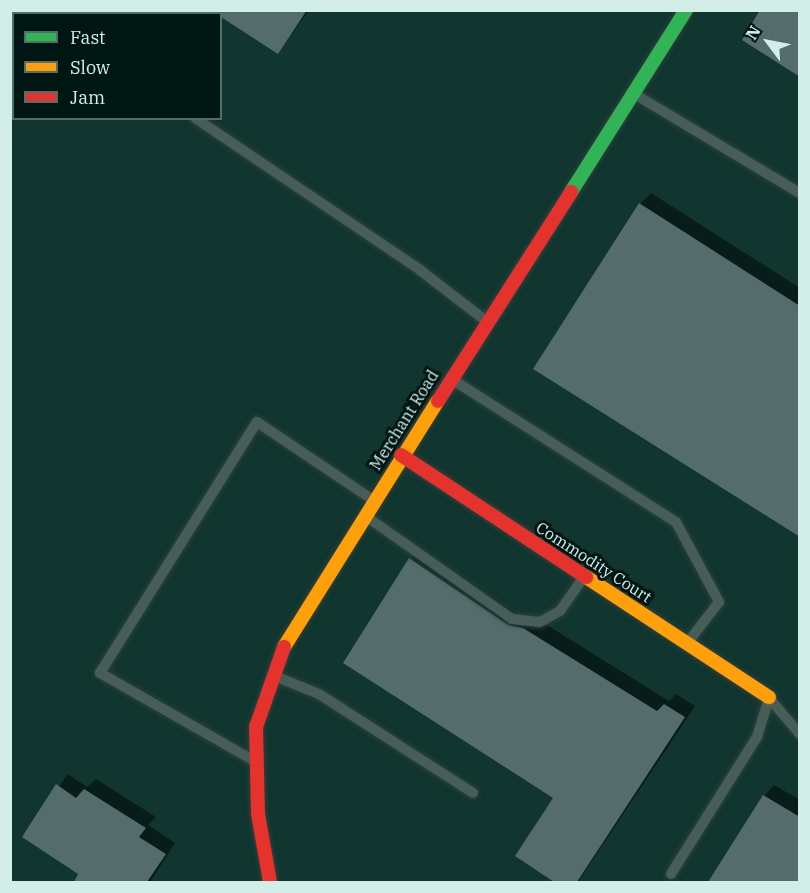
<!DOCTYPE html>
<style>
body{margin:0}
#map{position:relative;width:810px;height:893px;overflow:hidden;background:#0b2622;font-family:"IBM Plex Serif",serif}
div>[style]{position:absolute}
.built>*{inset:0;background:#10362f}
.shadow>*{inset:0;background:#0007}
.building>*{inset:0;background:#546c6b}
.roads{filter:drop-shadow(0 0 2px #2e403d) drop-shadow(0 0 2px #2e403d)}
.lane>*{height:10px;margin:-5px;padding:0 5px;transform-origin:5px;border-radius:5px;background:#465d58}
.fast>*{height:14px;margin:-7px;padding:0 7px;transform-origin:7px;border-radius:7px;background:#30b455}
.slow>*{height:14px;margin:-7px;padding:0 7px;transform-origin:7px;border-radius:7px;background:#ff9f0a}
.jam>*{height:14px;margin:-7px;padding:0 7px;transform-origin:7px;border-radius:7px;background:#e5322d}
span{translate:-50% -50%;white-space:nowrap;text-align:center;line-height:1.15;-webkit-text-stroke:6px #001612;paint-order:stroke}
.street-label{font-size:16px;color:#d1efe8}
.frame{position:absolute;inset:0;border:12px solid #d1efe8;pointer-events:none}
.legend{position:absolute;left:12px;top:12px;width:210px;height:108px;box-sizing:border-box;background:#001612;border:2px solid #546d68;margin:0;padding:8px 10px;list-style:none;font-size:18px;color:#d1efe8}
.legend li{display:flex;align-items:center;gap:12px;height:30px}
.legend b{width:30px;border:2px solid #546d68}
.north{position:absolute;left:738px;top:12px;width:60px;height:60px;-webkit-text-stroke:4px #001612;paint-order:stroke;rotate:302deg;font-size:16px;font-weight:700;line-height:24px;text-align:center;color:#d1efe8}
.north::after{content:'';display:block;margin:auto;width:21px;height:27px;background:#d1efe8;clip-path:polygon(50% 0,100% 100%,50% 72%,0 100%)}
</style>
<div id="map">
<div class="built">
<i style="clip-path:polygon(evenodd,11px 11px,799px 11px,799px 882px,11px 882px,11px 11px,14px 14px,220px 14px,220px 118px,14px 118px,14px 14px)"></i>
</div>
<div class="shadow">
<i style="clip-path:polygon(213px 10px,309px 10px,278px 53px)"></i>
<i style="clip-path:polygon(651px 193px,800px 288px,800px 526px,640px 204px)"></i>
<i style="clip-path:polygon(421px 549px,519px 615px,534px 617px,669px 701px,676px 694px,695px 706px,578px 882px,556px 882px,517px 855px,555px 797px,345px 662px,411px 559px,513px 631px,515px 628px,412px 558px)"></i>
<i style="clip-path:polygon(68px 774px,87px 787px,96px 779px,156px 817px,148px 825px,175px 843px,150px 882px,75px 882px,80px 874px,24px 837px)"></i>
<i style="clip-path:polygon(774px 785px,800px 800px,800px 882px,710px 882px,764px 796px)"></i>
</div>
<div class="building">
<i style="clip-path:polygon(210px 10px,307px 10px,278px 54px)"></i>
<i style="clip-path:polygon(760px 10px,800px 10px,800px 77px,742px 40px)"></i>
<i style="clip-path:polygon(639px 203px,800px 306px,800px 537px,533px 369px)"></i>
<i style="clip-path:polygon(409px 558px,508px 625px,523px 628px,657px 711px,664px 704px,685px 717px,577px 882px,554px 882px,515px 856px,553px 798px,343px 663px)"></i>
<i style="clip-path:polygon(56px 784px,76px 798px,84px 789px,146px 828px,139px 837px,166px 854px,147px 882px,74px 882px,78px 874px,22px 837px)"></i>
<i style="clip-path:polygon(763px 795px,800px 817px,800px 882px,708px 882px)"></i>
</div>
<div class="roads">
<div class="lane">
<i style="left:636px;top:95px;width:191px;rotate:30.9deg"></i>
<i style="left:195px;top:118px;width:272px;rotate:34deg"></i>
<i style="left:420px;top:270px;width:83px;rotate:37.7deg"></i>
<i style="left:453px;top:380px;width:264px;rotate:32.5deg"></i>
<i style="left:676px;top:522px;width:91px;rotate:61.7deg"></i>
<i style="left:719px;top:602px;width:49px;rotate:127.6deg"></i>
<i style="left:367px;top:517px;width:177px;rotate:35.1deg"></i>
<i style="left:512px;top:619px;width:28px;rotate:6deg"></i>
<i style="left:540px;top:622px;width:23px;rotate:-29deg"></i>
<i style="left:560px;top:611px;width:40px;rotate:-55.1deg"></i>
<i style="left:277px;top:677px;width:45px;rotate:22deg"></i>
<i style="left:319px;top:694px;width:183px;rotate:32.7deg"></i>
<i style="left:769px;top:698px;width:48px;rotate:49.3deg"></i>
<i style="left:251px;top:759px;width:174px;rotate:-150.3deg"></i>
<i style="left:100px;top:673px;width:296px;rotate:-58deg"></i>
<i style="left:257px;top:422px;width:140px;rotate:33.9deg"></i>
<i style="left:671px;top:874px;width:162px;rotate:-57.9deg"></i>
<i style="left:757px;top:737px;width:41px;rotate:-72.9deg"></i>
</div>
<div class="fast">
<i style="left:571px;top:192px;width:215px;rotate:-57.7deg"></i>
</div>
<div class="slow">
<i style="left:586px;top:577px;width:219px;rotate:33.3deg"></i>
<i style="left:284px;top:647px;width:290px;rotate:-58deg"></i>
</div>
<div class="jam">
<i style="left:438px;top:401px;width:248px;rotate:-57.5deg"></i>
<i style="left:401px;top:455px;width:222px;rotate:33.4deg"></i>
<i style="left:270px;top:882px;width:69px;rotate:-100deg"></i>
<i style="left:258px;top:814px;width:87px;rotate:-91.3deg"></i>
<i style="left:256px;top:727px;width:85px;rotate:-70.7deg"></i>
</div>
</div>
<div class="street-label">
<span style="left:404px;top:420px;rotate:-58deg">Merchant Road</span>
<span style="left:594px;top:562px;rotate:33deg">Commodity Court</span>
</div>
<div class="frame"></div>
<ul class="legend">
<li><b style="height:8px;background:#30b455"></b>Fast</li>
<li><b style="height:8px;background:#ff9f0a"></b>Slow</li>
<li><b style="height:8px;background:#e5322d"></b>Jam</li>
</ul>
<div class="north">N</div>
</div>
